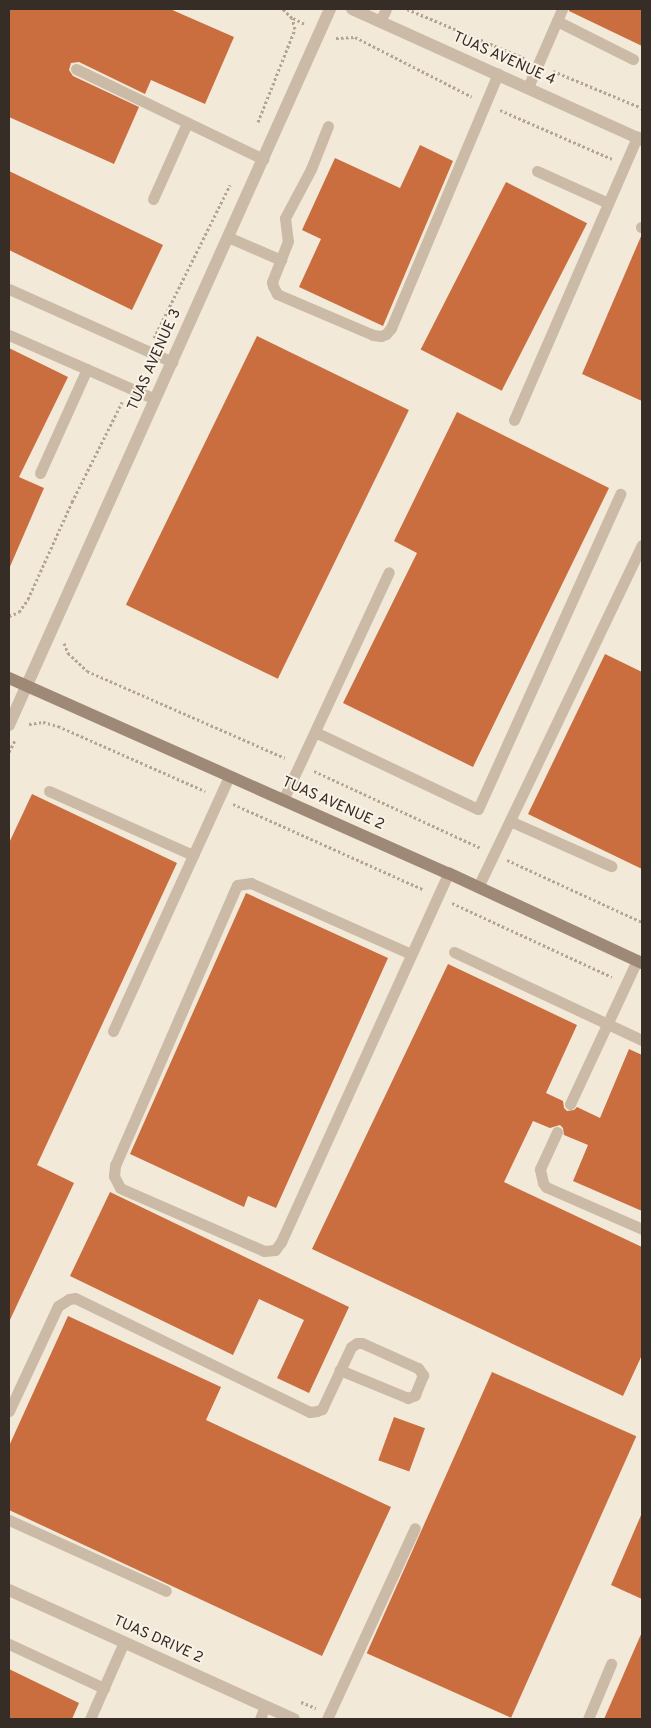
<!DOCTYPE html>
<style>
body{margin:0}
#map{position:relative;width:651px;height:1728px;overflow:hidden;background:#f2e9d9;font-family:Overpass,sans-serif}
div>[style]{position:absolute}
.building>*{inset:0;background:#ca6e40;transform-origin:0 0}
.path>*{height:3px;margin-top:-1.5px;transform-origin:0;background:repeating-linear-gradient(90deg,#b6a48f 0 2.5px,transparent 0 5px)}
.lane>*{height:11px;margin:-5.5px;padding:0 5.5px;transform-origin:5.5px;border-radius:5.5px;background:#cbbaa5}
.street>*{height:12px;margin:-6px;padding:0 6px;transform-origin:6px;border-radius:6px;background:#cbbaa5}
.secondary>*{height:12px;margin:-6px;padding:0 6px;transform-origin:6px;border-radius:6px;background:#9e8976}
span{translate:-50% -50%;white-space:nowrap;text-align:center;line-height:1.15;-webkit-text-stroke:4px #faf2e6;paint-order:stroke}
.street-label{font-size:15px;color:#362d27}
.frame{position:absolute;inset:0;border:10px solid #362d27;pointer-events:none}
</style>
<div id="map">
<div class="building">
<i style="clip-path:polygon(9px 9px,170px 9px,234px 37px,205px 104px,151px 80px,145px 94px,79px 62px,71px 63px,69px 70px,73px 76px,139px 107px,114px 164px,9px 117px)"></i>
<i style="clip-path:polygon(569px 9px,642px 9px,642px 46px,569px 11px)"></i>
<i style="clip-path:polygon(420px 145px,453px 161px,383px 326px,299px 287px,321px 239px,302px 230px,335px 158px,400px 188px)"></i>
<i style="clip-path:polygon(9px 171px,163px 245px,132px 310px,9px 250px)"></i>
<i style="left:506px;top:182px;width:91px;height:188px;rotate:27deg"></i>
<i style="clip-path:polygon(642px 234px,642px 401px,582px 374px)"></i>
<i style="left:257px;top:336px;width:169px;height:299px;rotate:26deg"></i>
<i style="clip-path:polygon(9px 348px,68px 377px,19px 477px,44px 488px,9px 569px)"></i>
<i style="clip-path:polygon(457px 412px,609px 488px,473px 767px,343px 703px,417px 553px,394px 541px)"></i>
<i style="clip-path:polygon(605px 654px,642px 672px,642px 869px,528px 814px)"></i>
<i style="clip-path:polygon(32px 794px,177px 863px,37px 1165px,74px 1183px,9px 1322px,9px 843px)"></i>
<i style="clip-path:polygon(246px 893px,388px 958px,276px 1208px,248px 1196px,244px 1207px,130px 1154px)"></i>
<i style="clip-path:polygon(448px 964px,577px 1025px,546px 1093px,563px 1101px,564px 1108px,567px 1111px,574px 1110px,577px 1107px,600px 1118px,629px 1049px,642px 1055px,642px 1211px,573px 1181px,588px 1145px,564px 1135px,563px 1128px,560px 1125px,550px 1128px,533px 1121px,504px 1182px,642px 1247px,642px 1355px,623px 1396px,312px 1249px)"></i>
<i style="clip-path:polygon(110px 1192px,349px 1307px,309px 1393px,277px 1378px,304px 1320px,259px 1299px,233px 1355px,70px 1276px)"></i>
<i style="clip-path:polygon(68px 1316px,221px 1387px,206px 1420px,391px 1507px,322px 1656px,9px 1510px,9px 1446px)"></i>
<i style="left:492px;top:1372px;width:158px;height:308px;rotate:24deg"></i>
<i style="left:394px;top:1417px;width:33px;height:46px;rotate:20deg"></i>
<i style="clip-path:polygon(642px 1513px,642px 1599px,611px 1585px)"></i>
<i style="clip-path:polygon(642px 1632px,642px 1719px,604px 1719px)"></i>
<i style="clip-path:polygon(9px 1669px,79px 1703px,72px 1719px,9px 1719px)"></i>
</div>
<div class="path">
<i style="left:407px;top:9px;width:127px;rotate:22.7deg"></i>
<i style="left:293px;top:18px;width:13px;rotate:27deg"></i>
<i style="left:336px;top:38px;width:19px;rotate:-3deg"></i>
<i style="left:355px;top:37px;width:131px;rotate:27.1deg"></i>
<i style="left:553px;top:71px;width:96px;rotate:22.6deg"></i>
<i style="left:500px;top:110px;width:122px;rotate:23.6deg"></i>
<i style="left:258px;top:122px;width:100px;rotate:-68.3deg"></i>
<i style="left:295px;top:29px;width:11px;rotate:-105deg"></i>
<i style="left:292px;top:18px;width:13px;rotate:-135deg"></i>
<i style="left:154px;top:338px;width:171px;rotate:-63.6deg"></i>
<i style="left:9px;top:616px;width:11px;rotate:-22deg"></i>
<i style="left:19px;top:612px;width:16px;rotate:-55deg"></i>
<i style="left:28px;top:599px;width:107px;rotate:-65.6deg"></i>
<i style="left:72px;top:502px;width:112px;rotate:-63.4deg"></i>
<i style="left:64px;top:643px;width:11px;rotate:68deg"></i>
<i style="left:68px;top:653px;width:26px;rotate:43deg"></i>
<i style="left:87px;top:671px;width:216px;rotate:23.7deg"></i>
<i style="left:29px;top:724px;width:14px;rotate:-8deg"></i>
<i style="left:43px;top:722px;width:16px;rotate:15deg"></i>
<i style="left:58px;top:726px;width:161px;rotate:23.9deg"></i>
<i style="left:9px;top:752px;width:13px;rotate:-63deg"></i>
<i style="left:314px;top:771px;width:184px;rotate:24.8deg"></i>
<i style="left:233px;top:804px;width:209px;rotate:24.2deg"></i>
<i style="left:507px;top:860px;width:149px;rotate:24.7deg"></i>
<i style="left:452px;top:903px;width:176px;rotate:24.8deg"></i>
<i style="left:301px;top:1702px;width:16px;rotate:22deg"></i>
</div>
<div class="lane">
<i style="left:380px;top:21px;width:13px;rotate:-63deg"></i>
<i style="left:557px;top:21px;width:85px;rotate:26.6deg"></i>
<i style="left:76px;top:69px;width:208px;rotate:25.7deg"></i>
<i style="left:528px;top:87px;width:85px;rotate:-66.4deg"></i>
<i style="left:328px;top:126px;width:46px;rotate:111.6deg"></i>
<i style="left:311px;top:169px;width:55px;rotate:118deg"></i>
<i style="left:285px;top:218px;width:23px;rotate:83deg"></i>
<i style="left:288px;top:241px;width:44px;rotate:111.3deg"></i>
<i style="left:272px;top:282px;width:4px;rotate:76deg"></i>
<i style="left:273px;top:286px;width:9px;rotate:63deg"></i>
<i style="left:277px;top:294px;width:104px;rotate:23.1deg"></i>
<i style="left:373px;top:335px;width:8px;rotate:7deg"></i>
<i style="left:381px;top:336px;width:5px;rotate:-22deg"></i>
<i style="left:386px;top:334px;width:8px;rotate:-50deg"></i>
<i style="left:391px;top:328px;width:276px;rotate:-67.2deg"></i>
<i style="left:537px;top:171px;width:78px;rotate:24.3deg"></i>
<i style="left:153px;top:199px;width:83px;rotate:-65.9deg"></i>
<i style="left:641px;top:227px;width:1px"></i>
<i style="left:228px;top:237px;width:58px;rotate:23.5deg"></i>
<i style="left:9px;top:289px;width:179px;rotate:24.1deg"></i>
<i style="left:9px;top:335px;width:159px;rotate:23.7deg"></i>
<i style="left:514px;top:420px;width:309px;rotate:-66.5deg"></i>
<i style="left:40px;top:473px;width:114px;rotate:-65.7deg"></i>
<i style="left:315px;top:732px;width:180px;rotate:25.3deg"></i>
<i style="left:478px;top:809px;width:346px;rotate:-65.7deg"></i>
<i style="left:49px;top:791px;width:158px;rotate:24deg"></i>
<i style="left:283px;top:800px;width:251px;rotate:-65.1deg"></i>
<i style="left:510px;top:821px;width:111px;rotate:24deg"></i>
<i style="left:478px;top:887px;width:379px;rotate:-64.4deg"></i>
<i style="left:454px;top:952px;width:208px;rotate:25.1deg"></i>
<i style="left:411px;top:954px;width:175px;rotate:-156.1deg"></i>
<i style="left:251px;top:883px;width:14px;rotate:172deg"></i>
<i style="left:237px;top:885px;width:305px;rotate:113.5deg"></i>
<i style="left:115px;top:1165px;width:11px;rotate:95deg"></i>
<i style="left:114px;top:1176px;width:13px;rotate:63deg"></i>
<i style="left:120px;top:1188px;width:157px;rotate:23.6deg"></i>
<i style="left:264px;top:1251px;width:11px;rotate:-5deg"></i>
<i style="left:275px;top:1250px;width:10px;rotate:-53deg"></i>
<i style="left:281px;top:1242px;width:405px;rotate:-65.6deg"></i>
<i style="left:113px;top:1031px;width:280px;rotate:-65.5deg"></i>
<i style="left:570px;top:1104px;width:159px;rotate:-65deg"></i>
<i style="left:557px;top:1132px;width:41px;rotate:114.7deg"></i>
<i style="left:540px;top:1169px;width:14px;rotate:78deg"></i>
<i style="left:543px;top:1183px;width:5px;rotate:53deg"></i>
<i style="left:546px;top:1187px;width:105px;rotate:23.6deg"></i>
<i style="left:9px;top:1411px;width:116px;rotate:-65deg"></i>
<i style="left:58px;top:1306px;width:13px;rotate:-32deg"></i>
<i style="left:69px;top:1299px;width:6px;rotate:-9deg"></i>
<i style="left:75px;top:1298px;width:261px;rotate:25.9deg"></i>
<i style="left:310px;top:1412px;width:7px;rotate:-8deg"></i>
<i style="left:317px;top:1411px;width:5px;rotate:-22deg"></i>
<i style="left:322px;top:1409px;width:68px;rotate:-64.9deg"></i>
<i style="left:351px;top:1347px;width:7px;rotate:-34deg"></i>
<i style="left:357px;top:1343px;width:5px"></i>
<i style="left:362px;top:1343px;width:61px;rotate:24.1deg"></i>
<i style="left:418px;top:1368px;width:9px;rotate:54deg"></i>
<i style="left:423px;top:1375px;width:22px;rotate:112deg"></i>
<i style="left:415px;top:1395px;width:8px;rotate:157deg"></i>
<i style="left:408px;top:1398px;width:74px;rotate:-157.6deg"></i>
<i style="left:9px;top:1520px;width:172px;rotate:24.3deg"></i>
<i style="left:9px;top:1644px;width:105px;rotate:24.9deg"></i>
<i style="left:90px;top:1719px;width:84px;rotate:-66.2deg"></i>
<i style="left:260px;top:1719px;width:14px;rotate:-69deg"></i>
<i style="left:327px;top:1719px;width:210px;rotate:-65.3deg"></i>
<i style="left:588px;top:1719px;width:60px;rotate:-67.3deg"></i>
</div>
<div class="street">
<i style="left:352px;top:9px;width:318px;rotate:24.3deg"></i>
<i style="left:9px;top:725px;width:785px;rotate:-65.85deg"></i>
<i style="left:9px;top:1590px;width:313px;rotate:24.4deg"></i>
</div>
<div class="secondary">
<i style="left:9px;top:678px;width:480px;rotate:24deg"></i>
<i style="left:448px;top:873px;width:214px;rotate:24.9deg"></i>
</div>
<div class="street-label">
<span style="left:504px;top:59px;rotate:24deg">TUAS AVENUE 4</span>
<span style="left:155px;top:360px;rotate:-66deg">TUAS AVENUE 3</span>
<span style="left:333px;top:804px;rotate:24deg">TUAS AVENUE 2</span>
<span style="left:158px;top:1640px;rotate:24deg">TUAS DRIVE 2</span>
</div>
<div class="frame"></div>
</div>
